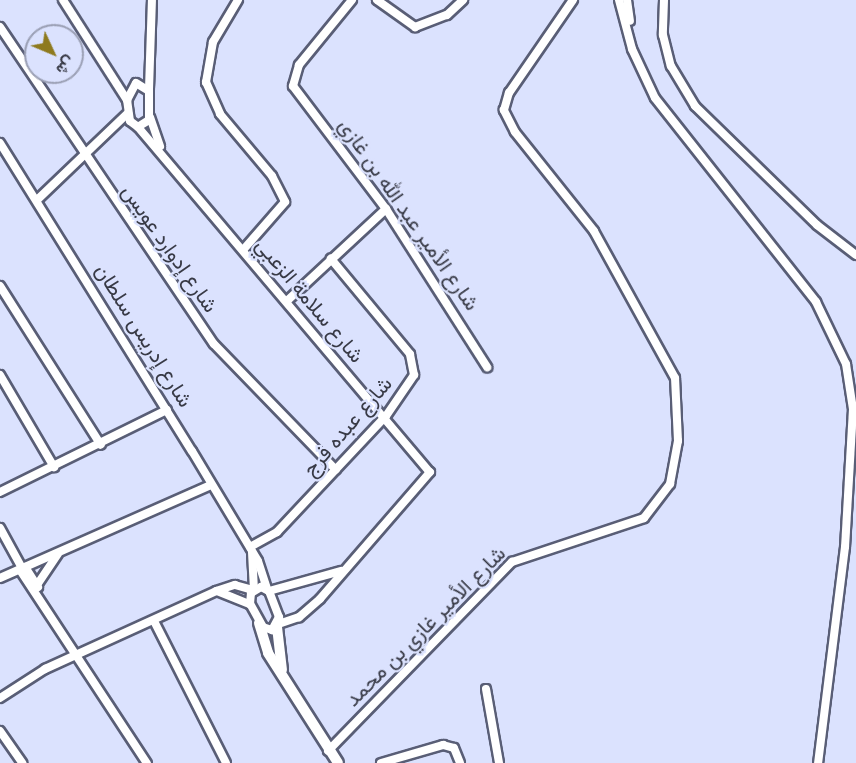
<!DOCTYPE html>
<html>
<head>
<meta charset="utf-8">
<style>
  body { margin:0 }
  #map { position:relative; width:856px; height:763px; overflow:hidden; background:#dbe2fe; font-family:Spectral,Vazirmatn,serif }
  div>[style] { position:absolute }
  .roads { filter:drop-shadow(2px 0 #595e76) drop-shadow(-2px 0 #595e76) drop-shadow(0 2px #595e76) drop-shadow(0 -2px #595e76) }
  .minor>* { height:8px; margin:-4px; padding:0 4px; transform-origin:4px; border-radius:4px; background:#fff }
  .tertiary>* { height:10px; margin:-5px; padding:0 5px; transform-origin:5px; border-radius:5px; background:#fff }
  span { translate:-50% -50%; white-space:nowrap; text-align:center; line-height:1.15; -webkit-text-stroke:4.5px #dbe2fe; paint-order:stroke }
  .street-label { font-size:21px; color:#383a46 }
  .north { position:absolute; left:24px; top:24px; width:60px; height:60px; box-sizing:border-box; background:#dbe2fe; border:2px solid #9a9fb4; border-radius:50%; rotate:134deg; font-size:16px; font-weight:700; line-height:24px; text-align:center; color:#383a46 }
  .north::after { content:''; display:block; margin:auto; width:21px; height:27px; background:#8e7a1f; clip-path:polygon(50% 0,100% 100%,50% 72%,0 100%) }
</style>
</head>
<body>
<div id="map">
  <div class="roads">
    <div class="minor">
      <i style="left:63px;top:0;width:119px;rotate:57.4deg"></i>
      <i style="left:238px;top:0;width:49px;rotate:120.8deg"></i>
      <i style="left:213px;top:42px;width:41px;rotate:99.9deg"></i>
      <i style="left:206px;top:82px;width:35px;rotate:66deg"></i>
      <i style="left:220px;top:114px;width:81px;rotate:50deg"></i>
      <i style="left:272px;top:176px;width:29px;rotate:63deg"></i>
      <i style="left:285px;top:202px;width:62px;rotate:131.1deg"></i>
      <i style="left:352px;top:0;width:84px;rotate:129.2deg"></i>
      <i style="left:299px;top:65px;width:22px;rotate:106deg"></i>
      <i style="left:293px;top:86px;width:154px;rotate:52.9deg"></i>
      <i style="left:386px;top:209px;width:188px;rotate:57.4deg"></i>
      <i style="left:377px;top:0;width:47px;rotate:35.4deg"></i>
      <i style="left:415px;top:27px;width:34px;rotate:-21deg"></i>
      <i style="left:447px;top:15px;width:22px;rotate:-43deg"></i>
      <i style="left:619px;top:0;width:51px;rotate:75.1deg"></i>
      <i style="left:632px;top:49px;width:54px;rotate:64.9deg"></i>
      <i style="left:655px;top:98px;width:260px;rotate:51.7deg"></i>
      <i style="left:816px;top:302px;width:69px;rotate:64.2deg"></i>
      <i style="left:846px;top:364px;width:46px;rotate:81.2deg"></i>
      <i style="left:853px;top:409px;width:138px;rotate:93.3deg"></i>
      <i style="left:845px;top:547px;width:218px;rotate:97.1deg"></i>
      <i style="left:627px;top:0;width:21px;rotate:82deg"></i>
      <i style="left:664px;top:0;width:35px;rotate:92deg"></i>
      <i style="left:663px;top:35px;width:32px;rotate:76deg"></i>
      <i style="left:671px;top:66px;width:47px;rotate:59deg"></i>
      <i style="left:695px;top:106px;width:170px;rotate:44.3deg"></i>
      <i style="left:817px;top:225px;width:49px;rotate:37.6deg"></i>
      <i style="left:0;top:27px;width:382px;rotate:56deg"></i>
      <i style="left:214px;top:344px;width:175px;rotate:45.9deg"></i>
      <i style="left:136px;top:83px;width:15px;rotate:32deg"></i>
      <i style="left:149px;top:91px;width:29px;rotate:90deg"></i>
      <i style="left:149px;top:120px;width:13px;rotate:148deg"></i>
      <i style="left:138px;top:127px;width:10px;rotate:-143deg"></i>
      <i style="left:130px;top:121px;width:21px;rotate:-98deg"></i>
      <i style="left:127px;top:100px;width:19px;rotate:-62deg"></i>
      <i style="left:149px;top:89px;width:89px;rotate:-88.1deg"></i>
      <i style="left:150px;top:117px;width:31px;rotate:71deg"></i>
      <i style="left:138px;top:127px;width:452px;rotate:49.8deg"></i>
      <i style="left:430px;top:472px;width:168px;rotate:130.9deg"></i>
      <i style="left:320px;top:599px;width:28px;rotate:139deg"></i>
      <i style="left:299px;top:617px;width:21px;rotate:161deg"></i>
      <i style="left:0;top:143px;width:363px;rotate:58.1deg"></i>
      <i style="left:192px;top:451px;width:128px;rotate:59deg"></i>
      <i style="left:258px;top:561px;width:29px;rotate:72deg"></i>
      <i style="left:37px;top:200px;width:126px;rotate:-43.7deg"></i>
      <i style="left:0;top:286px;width:188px;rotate:57.6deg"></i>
      <i style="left:288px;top:300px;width:134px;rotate:-42.9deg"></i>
      <i style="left:0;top:375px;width:107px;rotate:59.6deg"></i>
      <i style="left:0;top:492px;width:186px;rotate:-26.2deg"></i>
      <i style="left:0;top:528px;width:46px;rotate:61.2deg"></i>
      <i style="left:250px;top:547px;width:31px;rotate:-29deg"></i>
      <i style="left:277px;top:532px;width:159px;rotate:-46.8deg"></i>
      <i style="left:386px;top:416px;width:50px;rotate:-55.7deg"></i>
      <i style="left:414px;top:375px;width:21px;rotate:-101deg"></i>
      <i style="left:410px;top:354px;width:124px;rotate:-129.7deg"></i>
      <i style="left:252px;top:552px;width:37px;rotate:87deg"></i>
      <i style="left:25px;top:567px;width:24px;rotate:57deg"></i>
      <i style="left:20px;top:570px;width:231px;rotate:56.7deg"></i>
      <i style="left:0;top:578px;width:231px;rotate:-23.8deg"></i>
      <i style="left:37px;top:585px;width:37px;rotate:-56deg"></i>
      <i style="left:261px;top:587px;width:9px;rotate:27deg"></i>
      <i style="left:269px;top:591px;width:28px;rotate:69deg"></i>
      <i style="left:279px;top:617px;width:15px;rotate:118deg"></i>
      <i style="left:272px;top:630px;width:9px;rotate:-162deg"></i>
      <i style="left:263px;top:627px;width:26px;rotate:-119deg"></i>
      <i style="left:250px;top:604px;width:11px;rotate:-85deg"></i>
      <i style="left:251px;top:593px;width:12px;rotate:-31deg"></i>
      <i style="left:217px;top:591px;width:35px;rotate:22deg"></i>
      <i style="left:269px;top:591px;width:75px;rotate:-15.5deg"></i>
      <i style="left:154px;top:621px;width:159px;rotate:63.1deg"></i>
      <i style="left:486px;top:689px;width:75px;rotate:80deg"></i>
      <i style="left:0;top:698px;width:54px;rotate:-32.8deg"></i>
      <i style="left:45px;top:669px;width:188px;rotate:-24.5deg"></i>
      <i style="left:216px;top:591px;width:20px;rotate:-18deg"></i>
      <i style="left:235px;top:585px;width:18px;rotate:16deg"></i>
      <i style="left:0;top:731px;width:39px;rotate:55deg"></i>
      <i style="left:328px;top:751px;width:264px;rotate:-45.8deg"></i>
      <i style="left:512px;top:562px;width:139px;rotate:-18.4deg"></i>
      <i style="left:644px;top:518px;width:43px;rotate:-52.6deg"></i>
      <i style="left:670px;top:484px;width:44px;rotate:-79.5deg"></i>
      <i style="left:678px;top:441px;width:63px;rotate:-92.7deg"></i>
      <i style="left:675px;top:378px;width:168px;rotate:-118.9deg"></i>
      <i style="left:594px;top:231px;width:127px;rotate:-128.6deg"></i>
      <i style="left:515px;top:132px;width:25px;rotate:-117deg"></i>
      <i style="left:504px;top:110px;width:18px;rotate:-74deg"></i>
      <i style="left:509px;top:93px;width:113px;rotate:-55.5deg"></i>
      <i style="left:381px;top:763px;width:65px;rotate:-16.2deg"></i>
      <i style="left:443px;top:745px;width:11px;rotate:15deg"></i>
      <i style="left:454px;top:748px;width:16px;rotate:68deg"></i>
    </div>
    <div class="tertiary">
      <i style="left:259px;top:623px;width:31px;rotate:73deg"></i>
      <i style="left:268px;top:653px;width:130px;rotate:57.5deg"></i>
      <i style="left:277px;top:627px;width:43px;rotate:83.4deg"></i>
    </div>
  </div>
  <div class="street-label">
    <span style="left:408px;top:215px;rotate:55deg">شارع الأمير عبد الله بن غازي</span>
    <span style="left:169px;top:249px;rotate:55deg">شارع إدوارد عويس</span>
    <span style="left:309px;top:301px;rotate:50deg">شارع سلامة الزعبي</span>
    <span style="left:143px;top:336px;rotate:58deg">شارع إدريس سلطان</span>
    <span style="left:348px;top:427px;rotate:-49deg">شارع عبده فرج</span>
    <span style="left:426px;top:627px;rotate:-45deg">شارع الأمير غازي بن محمد</span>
  </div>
  <div class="north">ش</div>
</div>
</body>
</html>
